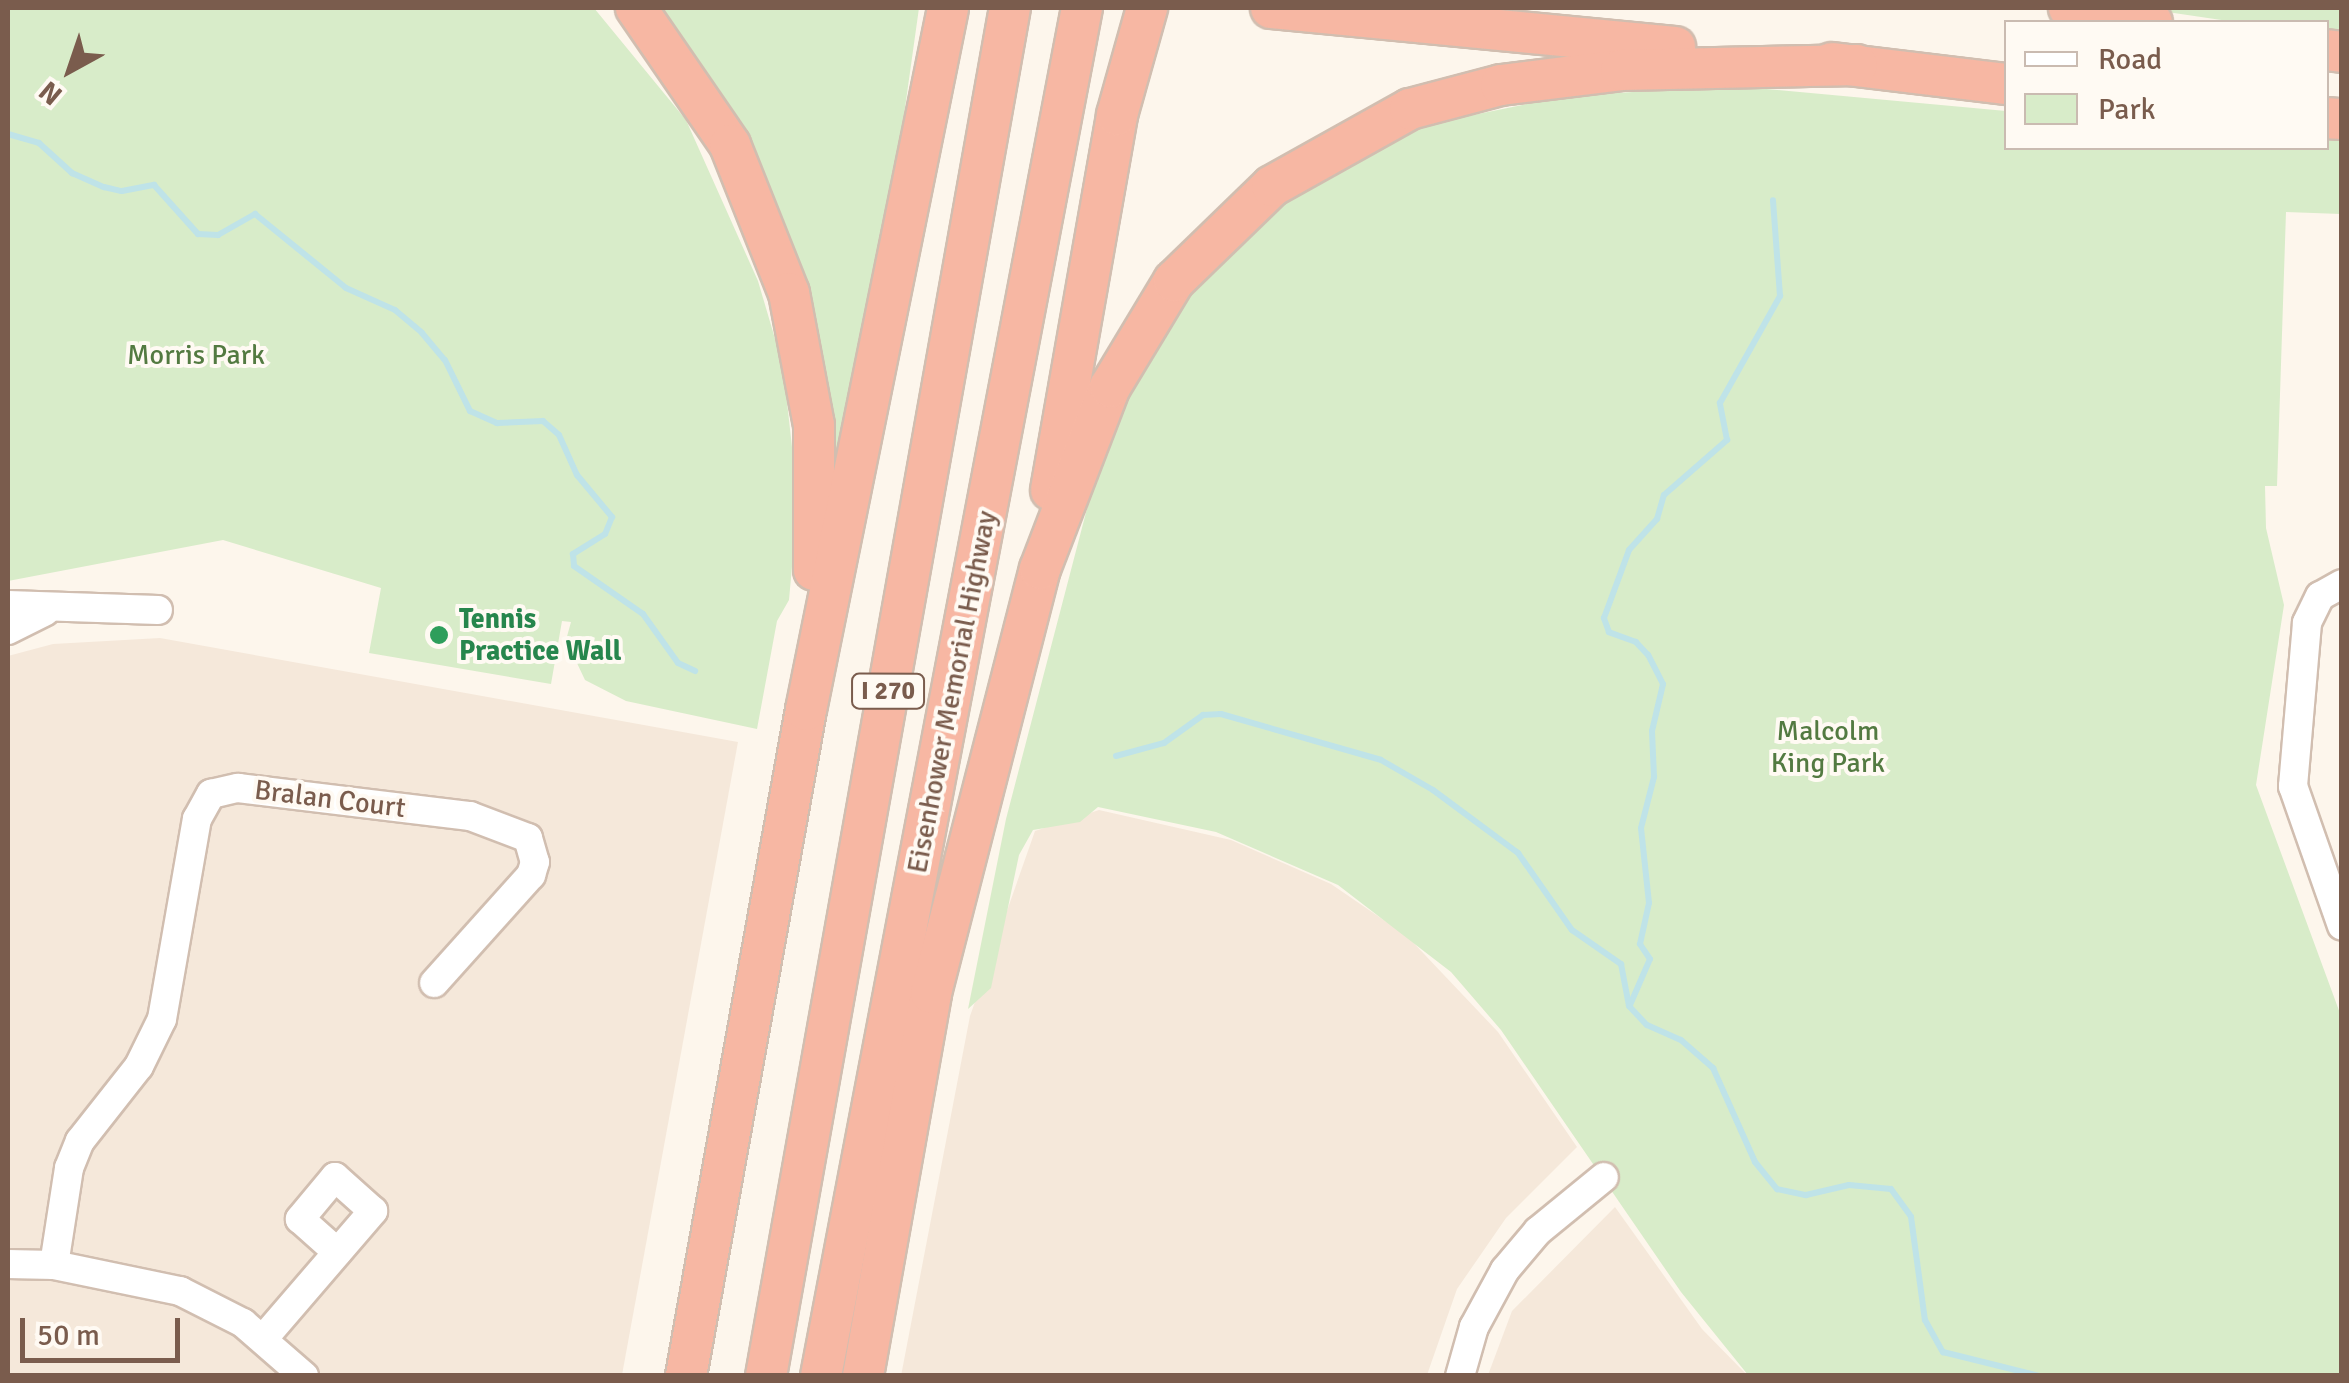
<!DOCTYPE html>
<html>
<head>
<meta charset="utf-8">
<style>
  body { margin:0 }
  #map { position:relative; width:2349px; height:1383px; overflow:hidden; background:#fdf6ec; font-family:Signika,sans-serif }
  div>[style] { position:absolute }
  .residential>* { inset:0; background:#f5e8da }
  .green>* { inset:0; background:#d8ecc9 }
  .stream>* { height:6px; margin:-3px; padding:0 3px; transform-origin:3px; border-radius:3px; background:#bfe3e8 }
  .roads { filter:drop-shadow(2px 0 #d1beb0) drop-shadow(-2px 0 #d1beb0) drop-shadow(0 2px #d1beb0) drop-shadow(0 -2px #d1beb0) }
  .minor>* { height:28px; margin:-14px; padding:0 14px; transform-origin:14px; border-radius:14px; background:#fff }
  .highway>* { height:40px; margin:-20px; padding:0 20px; transform-origin:20px; border-radius:20px; background:#f7b7a3 }
  .dots>* { width:28px; height:28px; translate:-50% -50%; box-sizing:border-box; border:5px solid #fffaf3; border-radius:50% }
  span { translate:-50% -50%; white-space:nowrap; text-align:center; line-height:1.15; -webkit-text-stroke:8px #fffaf3; paint-order:stroke }
  .shield-label span { padding:2px 8px; background:#fffaf3; border:2px solid; border-radius:8px; -webkit-text-stroke-width:0 }
  .shield-label { font-size:25px; color:#7a5c4d; font-weight:700 }
  .park-label { font-size:28px; color:#537a41 }
  .leisure-label { font-size:28px; color:#27864d; font-weight:700 }
  .left { translate:0 -50%; text-align:left }
  .street-label { font-size:28px; color:#7a5c4d }
  .frame { position:absolute; inset:0; border:10px solid #7a5c4d; pointer-events:none }
  .legend { position:absolute; left:2004px; top:20px; width:325px; height:130px; box-sizing:border-box; background:#fffaf3; border:2px solid #cabbb1; margin:0; padding:12px 18px; list-style:none; font-size:30px; color:#7a5c4d }
  .legend li { display:flex; align-items:center; gap:20px; height:50px }
  .legend b { width:50px; border:2px solid #cabbb1 }
  .north { position:absolute; left:20px; top:20px; width:100px; height:100px; -webkit-text-stroke:8px #fffaf3; paint-order:stroke; rotate:220deg; font-size:28px; font-weight:700; line-height:40px; text-align:center; color:#7a5c4d }
  .north::after { content:''; display:block; margin:auto; width:35px; height:45px; background:#7a5c4d; clip-path:polygon(50% 0,100% 100%,50% 72%,0 100%) }
  .scale { position:absolute; left:20px; top:1318px; width:160px; height:45px; box-sizing:border-box; border:5px solid #7a5c4d; border-top:0; padding-left:12px; font-size:30px; line-height:35px; white-space:nowrap; color:#7a5c4d; -webkit-text-stroke:8px #fffaf3; paint-order:stroke }
</style>
</head>
<body>
<div id="map">
  <div class="residential">
    <i style="clip-path:polygon(160px 638px,738px 742px,622px 1375px,8px 1376px,8px 656px,53px 644px)"></i>
    <i style="clip-path:polygon(1099px 810px,1231px 840px,1331px 884px,1407px 936px,1498px 1032px,1577px 1147px,1506px 1218px,1457px 1289px,1427px 1375px,901px 1376px,970px 1016px,1035px 831px)"></i>
    <i style="clip-path:polygon(1615px 1207px,1702px 1329px,1747px 1375px,1488px 1375px,1512px 1311px)"></i>
  </div>
  <div class="green">
    <i style="clip-path:polygon(8px 8px,594px 8px,686px 120px,758px 281px,783px 366px,798px 501px,789px 600px,777px 621px,757px 729px,626px 701px,585px 680px,566px 640px,571px 622px,562px 621px,551px 684px,369px 653px,381px 588px,223px 540px,8px 581px)"></i>
    <i style="clip-path:polygon(657px 8px,919px 8px,894px 186px,836px 486px,789px 239px,735px 121px)"></i>
    <i style="clip-path:polygon(2140px 8px,2341px 8px,2341px 37px,2327px 35px,2326px 22px,2235px 22px)"></i>
    <i style="clip-path:polygon(1734px 86px,2006px 111px,2006px 148px,2326px 148px,2327px 140px,2341px 141px,2341px 214px,2286px 212px,2277px 486px,2265px 486px,2266px 528px,2284px 605px,2256px 785px,2341px 1016px,2341px 1375px,1748px 1375px,1681px 1292px,1501px 1030px,1451px 972px,1338px 885px,1216px 832px,1098px 807px,1080px 822px,1033px 830px,1019px 855px,991px 988px,968px 1009px,1006px 819px,1101px 455px,1122px 402px,1186px 293px,1290px 193px,1419px 126px,1566px 96px)"></i>
  </div>
  <div class="stream">
    <i style="left:8px;top:134px;width:32px;rotate:16deg"></i>
    <i style="left:39px;top:143px;width:45px;rotate:42.3deg"></i>
    <i style="left:72px;top:173px;width:35px;rotate:24deg"></i>
    <i style="left:104px;top:187px;width:18px;rotate:13deg"></i>
    <i style="left:122px;top:191px;width:33px;rotate:-11deg"></i>
    <i style="left:154px;top:185px;width:66px;rotate:48.1deg"></i>
    <i style="left:198px;top:234px;width:20px;rotate:3deg"></i>
    <i style="left:218px;top:235px;width:43px;rotate:-29.6deg"></i>
    <i style="left:255px;top:214px;width:117px;rotate:39.1deg"></i>
    <i style="left:346px;top:288px;width:54px;rotate:24.2deg"></i>
    <i style="left:395px;top:310px;width:35px;rotate:40deg"></i>
    <i style="left:422px;top:333px;width:35px;rotate:50deg"></i>
    <i style="left:445px;top:360px;width:57px;rotate:63.9deg"></i>
    <i style="left:470px;top:411px;width:30px;rotate:24deg"></i>
    <i style="left:497px;top:423px;width:46px;rotate:-2.5deg"></i>
    <i style="left:543px;top:421px;width:21px;rotate:41deg"></i>
    <i style="left:559px;top:435px;width:44px;rotate:65.8deg"></i>
    <i style="left:577px;top:475px;width:55px;rotate:50.2deg"></i>
    <i style="left:612px;top:517px;width:18px;rotate:112deg"></i>
    <i style="left:605px;top:534px;width:38px;rotate:148deg"></i>
    <i style="left:573px;top:554px;width:12px;rotate:85deg"></i>
    <i style="left:574px;top:566px;width:84px;rotate:34.8deg"></i>
    <i style="left:643px;top:614px;width:60px;rotate:54.5deg"></i>
    <i style="left:678px;top:663px;width:19px;rotate:25deg"></i>
    <i style="left:1116px;top:756px;width:50px;rotate:-15.2deg"></i>
    <i style="left:1164px;top:743px;width:48px;rotate:-35.7deg"></i>
    <i style="left:1203px;top:715px;width:18px;rotate:-3deg"></i>
    <i style="left:1221px;top:714px;width:166px;rotate:16deg"></i>
    <i style="left:1381px;top:760px;width:60px;rotate:30deg"></i>
    <i style="left:1433px;top:790px;width:106px;rotate:36.5deg"></i>
    <i style="left:1518px;top:853px;width:94px;rotate:55deg"></i>
    <i style="left:1572px;top:930px;width:60px;rotate:34.8deg"></i>
    <i style="left:1621px;top:964px;width:43px;rotate:79.2deg"></i>
    <i style="left:1629px;top:1006px;width:26px;rotate:47deg"></i>
    <i style="left:1647px;top:1025px;width:37px;rotate:24deg"></i>
    <i style="left:1681px;top:1040px;width:43px;rotate:41.2deg"></i>
    <i style="left:1713px;top:1068px;width:103px;rotate:65.9deg"></i>
    <i style="left:1755px;top:1162px;width:35px;rotate:51deg"></i>
    <i style="left:1777px;top:1189px;width:30px;rotate:12deg"></i>
    <i style="left:1806px;top:1195px;width:44px;rotate:-13.1deg"></i>
    <i style="left:1849px;top:1185px;width:42px;rotate:5.4deg"></i>
    <i style="left:1891px;top:1189px;width:34px;rotate:54deg"></i>
    <i style="left:1911px;top:1217px;width:104px;rotate:82.3deg"></i>
    <i style="left:1925px;top:1320px;width:37px;rotate:61deg"></i>
    <i style="left:1943px;top:1352px;width:99px;rotate:14deg"></i>
    <i style="left:1630px;top:1005px;width:50px;rotate:-66.5deg"></i>
    <i style="left:1650px;top:959px;width:18px;rotate:-124deg"></i>
    <i style="left:1640px;top:944px;width:42px;rotate:-77.6deg"></i>
    <i style="left:1649px;top:903px;width:75px;rotate:-96.1deg"></i>
    <i style="left:1641px;top:828px;width:53px;rotate:-75.7deg"></i>
    <i style="left:1654px;top:777px;width:46px;rotate:-92.5deg"></i>
    <i style="left:1652px;top:731px;width:48px;rotate:-76.8deg"></i>
    <i style="left:1663px;top:684px;width:33px;rotate:-117deg"></i>
    <i style="left:1648px;top:655px;width:18px;rotate:-133deg"></i>
    <i style="left:1636px;top:642px;width:29px;rotate:-160deg"></i>
    <i style="left:1609px;top:632px;width:15px;rotate:-110deg"></i>
    <i style="left:1604px;top:618px;width:72px;rotate:-69.8deg"></i>
    <i style="left:1629px;top:550px;width:42px;rotate:-47.9deg"></i>
    <i style="left:1657px;top:519px;width:25px;rotate:-74deg"></i>
    <i style="left:1664px;top:495px;width:84px;rotate:-41.1deg"></i>
    <i style="left:1727px;top:440px;width:38px;rotate:-101deg"></i>
    <i style="left:1720px;top:403px;width:123px;rotate:-60.7deg"></i>
    <i style="left:1780px;top:296px;width:96px;rotate:-94.2deg"></i>
  </div>
  <div class="roads">
    <div class="minor">
      <i style="left:2342px;top:584px;width:25px;rotate:151deg"></i>
      <i style="left:2320px;top:596px;width:30px;rotate:116deg"></i>
      <i style="left:2307px;top:623px;width:164px;rotate:94.9deg"></i>
      <i style="left:2293px;top:786px;width:148px;rotate:70.7deg"></i>
      <i style="left:8px;top:605px;width:150px;rotate:1.9deg"></i>
      <i style="left:8px;top:630px;width:42px;rotate:-26.6deg"></i>
      <i style="left:8px;top:1264px;width:46px;rotate:1.2deg"></i>
      <i style="left:54px;top:1265px;width:129px;rotate:11.7deg"></i>
      <i style="left:180px;top:1291px;width:71px;rotate:26.9deg"></i>
      <i style="left:243px;top:1323px;width:81px;rotate:41deg"></i>
      <i style="left:54px;top:1265px;width:98px;rotate:-81.2deg"></i>
      <i style="left:69px;top:1168px;width:29px;rotate:-68deg"></i>
      <i style="left:80px;top:1141px;width:95px;rotate:-51.8deg"></i>
      <i style="left:139px;top:1066px;width:52px;rotate:-63.9deg"></i>
      <i style="left:162px;top:1019px;width:203px;rotate:-80.1deg"></i>
      <i style="left:197px;top:819px;width:29px;rotate:-61deg"></i>
      <i style="left:211px;top:794px;width:28px;rotate:-13deg"></i>
      <i style="left:238px;top:788px;width:234px;rotate:6.9deg"></i>
      <i style="left:470px;top:816px;width:62px;rotate:20.8deg"></i>
      <i style="left:528px;top:838px;width:25px;rotate:74deg"></i>
      <i style="left:535px;top:862px;width:14px;rotate:107deg"></i>
      <i style="left:531px;top:875px;width:145px;rotate:131.9deg"></i>
      <i style="left:263px;top:1339px;width:169px;rotate:-49.3deg"></i>
      <i style="left:373px;top:1211px;width:51px;rotate:-138.2deg"></i>
      <i style="left:335px;top:1177px;width:55px;rotate:129.8deg"></i>
      <i style="left:300px;top:1219px;width:50px;rotate:41.7deg"></i>
      <i style="left:1460px;top:1376px;width:51px;rotate:-74.1deg"></i>
      <i style="left:1474px;top:1327px;width:65px;rotate:-61.5deg"></i>
      <i style="left:1505px;top:1270px;width:51px;rotate:-49.8deg"></i>
      <i style="left:1538px;top:1231px;width:85px;rotate:-39.3deg"></i>
    </div>
    <div class="highway">
      <i style="left:636px;top:8px;width:166px;rotate:55.5deg"></i>
      <i style="left:730px;top:145px;width:159px;rotate:68.3deg"></i>
      <i style="left:789px;top:293px;width:134px;rotate:79.3deg"></i>
      <i style="left:814px;top:425px;width:145px;rotate:90deg"></i>
      <i style="left:1271px;top:8px;width:406px;rotate:5.5deg"></i>
      <i style="left:2069px;top:8px;width:84px;rotate:9.6deg"></i>
      <i style="left:2326px;top:50px;width:16px;rotate:7deg"></i>
      <i style="left:1832px;top:63px;width:175px;rotate:6.9deg"></i>
      <i style="left:2326px;top:118px;width:16px;rotate:4deg"></i>
      <i style="left:1051px;top:490px;width:381px;rotate:-80deg"></i>
      <i style="left:1117px;top:115px;width:111px;rotate:-74.3deg"></i>
      <i style="left:686px;top:1376px;width:677px;rotate:-79.79deg"></i>
      <i style="left:806px;top:710px;width:716px;rotate:-78.56deg"></i>
      <i style="left:766px;top:1376px;width:1390px;rotate:-79.89deg"></i>
      <i style="left:821px;top:1376px;width:1393px;rotate:-79.2deg"></i>
      <i style="left:863px;top:1376px;width:389px;rotate:-79.9deg"></i>
      <i style="left:931px;top:993px;width:438px;rotate:-75.6deg"></i>
      <i style="left:1040px;top:569px;width:195px;rotate:-69deg"></i>
      <i style="left:1110px;top:387px;width:124px;rotate:-58.9deg"></i>
      <i style="left:1174px;top:281px;width:136px;rotate:-44.1deg"></i>
      <i style="left:1272px;top:186px;width:158px;rotate:-29.2deg"></i>
      <i style="left:1410px;top:109px;width:94px;rotate:-14.8deg"></i>
      <i style="left:1501px;top:85px;width:121px;rotate:-7.1deg"></i>
      <i style="left:1621px;top:70px;width:236px;rotate:-1.2deg"></i>
    </div>
  </div>
  <div class="dots">
    <i style="left:439px;top:635px;background:#2e9e5b"></i>
  </div>
  <div class="shield-label">
    <span style="left:888px;top:691px">I 270</span>
  </div>
  <div class="park-label">
    <span style="left:196px;top:355px">Morris Park</span>
    <span style="left:1828px;top:747px">Malcolm<br>King Park</span>
  </div>
  <div class="leisure-label">
    <span class="left" style="left:459px;top:635px">Tennis<br>Practice Wall</span>
  </div>
  <div class="street-label">
    <span style="left:952px;top:692px;rotate:-79deg">Eisenhower Memorial Highway</span>
    <span style="left:330px;top:799px;rotate:7deg">Bralan Court</span>
  </div>
  <div class="frame"></div>
  <ul class="legend">
  <li><b style="height:12px;background:#fff"></b>Road</li>
  <li><b style="height:28px;background:#d8ecc9"></b>Park</li>
  </ul>
  <div class="north">N</div>
  <div class="scale">50 m</div>
</div>
</body>
</html>
